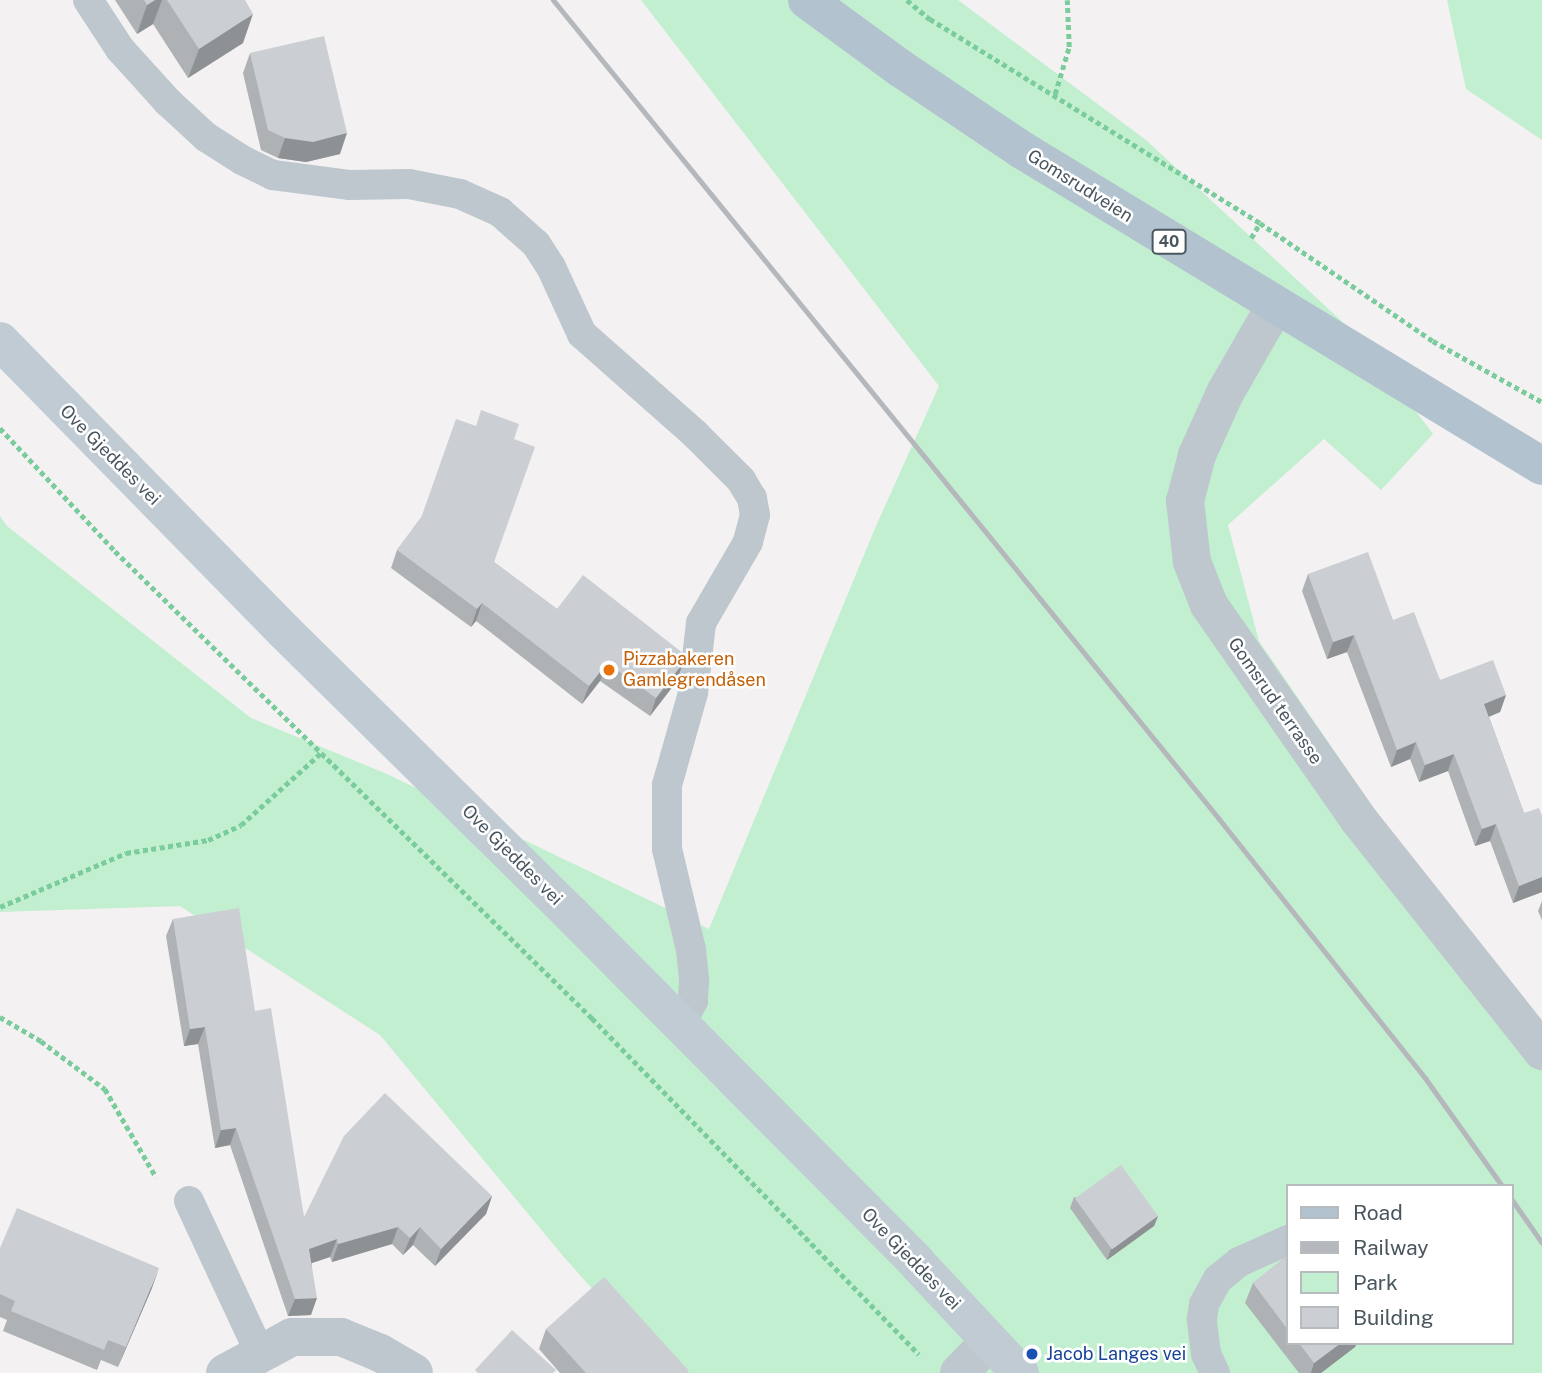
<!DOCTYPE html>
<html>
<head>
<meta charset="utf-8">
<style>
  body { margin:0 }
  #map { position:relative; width:1542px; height:1373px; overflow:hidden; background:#f3f1f1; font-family:"Public Sans",sans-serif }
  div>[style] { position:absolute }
  .green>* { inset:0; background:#c2efd0 }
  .path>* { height:4.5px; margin-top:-2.25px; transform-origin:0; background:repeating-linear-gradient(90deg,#7bcc9d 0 5px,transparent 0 8.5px) }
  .lane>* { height:30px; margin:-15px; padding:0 15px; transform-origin:15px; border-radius:15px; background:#bdc7cd }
  .street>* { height:38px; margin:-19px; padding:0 19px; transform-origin:19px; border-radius:19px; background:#bdc7cd }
  .secondary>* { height:38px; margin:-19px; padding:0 19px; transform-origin:19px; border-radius:19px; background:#c0cbd4 }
  .primary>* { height:38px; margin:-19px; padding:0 19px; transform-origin:19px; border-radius:19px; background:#b2c3cf }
  .rail>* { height:5px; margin:-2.5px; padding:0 2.5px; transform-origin:2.5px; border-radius:2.5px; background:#b4b7bb }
  .wall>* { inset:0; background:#afb2b5 }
  .shaded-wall>* { inset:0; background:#8e9194 }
  .building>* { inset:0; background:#cbcfd3; transform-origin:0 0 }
  .dots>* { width:19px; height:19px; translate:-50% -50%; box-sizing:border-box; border:4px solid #fff; border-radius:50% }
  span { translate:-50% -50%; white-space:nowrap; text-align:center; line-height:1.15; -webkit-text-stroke:5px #fff; paint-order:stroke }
  .shield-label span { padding:2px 5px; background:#fff; border:2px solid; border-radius:5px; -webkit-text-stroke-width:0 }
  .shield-label { font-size:16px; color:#49565e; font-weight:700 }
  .street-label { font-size:18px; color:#49565e }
  .food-label { font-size:18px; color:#c56008 }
  .left { translate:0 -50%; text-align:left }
  .transit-label { font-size:18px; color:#164399 }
  .legend { position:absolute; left:1286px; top:1184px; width:228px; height:161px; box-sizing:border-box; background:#fff; border:2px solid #b6bbbf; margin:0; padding:9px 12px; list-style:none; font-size:21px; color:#49565e }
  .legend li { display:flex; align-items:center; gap:14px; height:35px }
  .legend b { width:35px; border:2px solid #b6bbbf }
</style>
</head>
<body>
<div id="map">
  <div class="green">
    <i style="clip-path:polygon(evenodd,641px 0,958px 0,1146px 140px,1362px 340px,1433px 434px,1381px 490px,1324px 439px,1228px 525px,1259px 641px,1442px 908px,1542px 1041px,1542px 1373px,667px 1373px,563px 1256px,380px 1035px,180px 906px,0 912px,0 516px,7px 526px,251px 718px,387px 774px,709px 929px,876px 526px,939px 386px,641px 0,1288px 1186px,1512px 1186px,1512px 1343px,1288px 1343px,1288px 1186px)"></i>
    <i style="clip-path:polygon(1447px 0,1542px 0,1542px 140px,1466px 89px)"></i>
  </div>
  <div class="path">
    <i style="left:907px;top:0;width:30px;rotate:40deg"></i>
    <i style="left:930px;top:19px;width:388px;rotate:31.7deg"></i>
    <i style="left:1260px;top:223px;width:209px;rotate:34.3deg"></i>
    <i style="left:1433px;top:341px;width:125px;rotate:29.2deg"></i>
    <i style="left:1055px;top:94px;width:49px;rotate:-73.4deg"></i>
    <i style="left:1069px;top:47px;width:47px;rotate:-92.4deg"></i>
    <i style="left:1251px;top:238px;width:17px;rotate:-59deg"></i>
    <i style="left:0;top:428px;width:168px;rotate:46.9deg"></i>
    <i style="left:115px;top:551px;width:668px;rotate:44.39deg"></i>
    <i style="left:592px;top:1018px;width:469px;rotate:45.8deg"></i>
    <i style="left:0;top:907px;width:137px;rotate:-23.2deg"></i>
    <i style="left:126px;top:853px;width:83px;rotate:-9deg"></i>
    <i style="left:208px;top:840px;width:36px;rotate:-24deg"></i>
    <i style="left:241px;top:825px;width:108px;rotate:-42deg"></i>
    <i style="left:0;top:1017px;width:48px;rotate:30.3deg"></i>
    <i style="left:41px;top:1041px;width:80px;rotate:36.9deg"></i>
    <i style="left:105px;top:1089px;width:102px;rotate:59.9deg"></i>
  </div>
  <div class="lane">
    <i style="left:88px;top:0;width:59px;rotate:56.9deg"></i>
    <i style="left:120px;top:49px;width:72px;rotate:47.8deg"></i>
    <i style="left:168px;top:102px;width:52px;rotate:42.6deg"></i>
    <i style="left:206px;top:137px;width:43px;rotate:32.6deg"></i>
    <i style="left:242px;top:160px;width:34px;rotate:26deg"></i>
    <i style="left:273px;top:175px;width:78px;rotate:7.4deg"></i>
    <i style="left:350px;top:185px;width:59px;rotate:-1deg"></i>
    <i style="left:409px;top:184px;width:52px;rotate:11.1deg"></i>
    <i style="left:460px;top:194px;width:44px;rotate:24.2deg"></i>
    <i style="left:500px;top:212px;width:48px;rotate:41.6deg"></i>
    <i style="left:536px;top:244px;width:27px;rotate:57deg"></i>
    <i style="left:551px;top:267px;width:74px;rotate:65.2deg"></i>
    <i style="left:582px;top:334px;width:151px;rotate:41.5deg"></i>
    <i style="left:695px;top:434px;width:65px;rotate:45deg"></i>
    <i style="left:741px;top:480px;width:21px;rotate:59deg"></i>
    <i style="left:752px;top:498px;width:17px;rotate:80deg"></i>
    <i style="left:755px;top:515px;width:28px;rotate:105deg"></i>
    <i style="left:748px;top:542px;width:94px;rotate:120.1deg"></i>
    <i style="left:701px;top:623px;width:70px;rotate:96.5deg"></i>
    <i style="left:693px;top:693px;width:96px;rotate:105.8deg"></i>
    <i style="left:667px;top:785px;width:64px;rotate:90deg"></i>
    <i style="left:667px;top:849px;width:104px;rotate:76.6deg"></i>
    <i style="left:691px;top:950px;width:31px;rotate:84deg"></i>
    <i style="left:694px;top:981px;width:20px;rotate:93deg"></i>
    <i style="left:693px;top:1001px;width:26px;rotate:119deg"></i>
    <i style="left:189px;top:1201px;width:168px;rotate:65deg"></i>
    <i style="left:1215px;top:1373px;width:21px;rotate:-115deg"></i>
    <i style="left:1206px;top:1354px;width:35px;rotate:-97deg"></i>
    <i style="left:1202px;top:1319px;width:15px;rotate:-82deg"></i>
    <i style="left:1204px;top:1304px;width:29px;rotate:-61deg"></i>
    <i style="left:1218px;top:1279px;width:27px;rotate:-39deg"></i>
    <i style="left:1239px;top:1262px;width:54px;rotate:-24.2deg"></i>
  </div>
  <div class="street">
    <i style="left:1275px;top:306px;width:100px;rotate:119.9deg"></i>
    <i style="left:1225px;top:393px;width:68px;rotate:114.3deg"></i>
    <i style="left:1197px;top:455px;width:48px;rotate:104.6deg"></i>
    <i style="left:1185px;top:501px;width:61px;rotate:83.5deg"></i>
    <i style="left:1192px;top:562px;width:46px;rotate:68.4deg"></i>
    <i style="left:1209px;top:605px;width:262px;rotate:55.1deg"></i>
    <i style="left:1359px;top:820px;width:295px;rotate:51.6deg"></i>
    <i style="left:225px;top:1373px;width:76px;rotate:-28.2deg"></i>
    <i style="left:292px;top:1337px;width:49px"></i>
    <i style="left:341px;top:1337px;width:42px;rotate:22.3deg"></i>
    <i style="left:380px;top:1353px;width:39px;rotate:30deg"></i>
    <i style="left:959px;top:1373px;width:43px;rotate:-45.9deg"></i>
  </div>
  <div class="secondary">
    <i style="left:0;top:341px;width:406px;rotate:45.6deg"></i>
    <i style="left:284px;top:631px;width:402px;rotate:44.6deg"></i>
    <i style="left:570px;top:913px;width:491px;rotate:45.2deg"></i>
    <i style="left:916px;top:1262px;width:152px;rotate:46.9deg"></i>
  </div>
  <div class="primary">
    <i style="left:807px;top:0;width:115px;rotate:36.2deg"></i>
    <i style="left:900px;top:68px;width:147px;rotate:33.9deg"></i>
    <i style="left:1022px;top:150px;width:608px;rotate:31.29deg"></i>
  </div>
  <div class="rail">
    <i style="left:553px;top:0;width:1056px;rotate:50.88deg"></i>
    <i style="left:1219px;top:819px;width:331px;rotate:51.5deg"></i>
    <i style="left:1425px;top:1078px;width:133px;rotate:54.5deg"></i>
    <i style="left:1512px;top:1200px;width:52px;rotate:55.1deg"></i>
  </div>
  <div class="wall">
    <i style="clip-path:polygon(115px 0,245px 0,243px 43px,188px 78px,153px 24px,137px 34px)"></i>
    <i style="clip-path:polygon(250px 53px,340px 154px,306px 162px,278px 158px,261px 150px,243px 73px)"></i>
    <i style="clip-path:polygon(514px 439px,494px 562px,557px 609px,683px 663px,677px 681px,650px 716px,600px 681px,582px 704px,476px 621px,471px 627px,391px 568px,397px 550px,420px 519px)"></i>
    <i style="clip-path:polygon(1308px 574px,1393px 620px,1440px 680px,1506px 695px,1500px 712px,1489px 717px,1524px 813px,1542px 816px,1542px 892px,1513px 903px,1490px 841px,1475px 846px,1448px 771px,1419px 782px,1410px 759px,1391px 767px,1347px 652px,1327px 659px,1302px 591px)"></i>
    <i style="clip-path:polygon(1542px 901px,1542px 920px,1538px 911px)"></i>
    <i style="clip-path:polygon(173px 919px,255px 1011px,304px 1217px,492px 1196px,486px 1214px,435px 1266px,413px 1245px,403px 1255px,392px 1244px,332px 1262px,330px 1257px,312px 1263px,311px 1315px,288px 1316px,230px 1145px,215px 1148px,198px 1044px,184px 1046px,166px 936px)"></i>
    <i style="clip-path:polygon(1074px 1197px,1158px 1216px,1154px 1226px,1107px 1260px,1070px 1208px)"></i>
    <i style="clip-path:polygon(0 1248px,152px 1288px,118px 1367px,101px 1360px,97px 1370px,3px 1331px,7px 1320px,0 1317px)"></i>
    <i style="clip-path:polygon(1288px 1255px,1288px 1343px,1357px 1343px,1355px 1347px,1321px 1373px,1299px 1373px,1245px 1303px,1253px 1283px)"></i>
    <i style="clip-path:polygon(546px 1329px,688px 1373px,560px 1373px,539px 1349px)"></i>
  </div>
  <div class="shaded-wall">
    <i style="clip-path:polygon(155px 0,162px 0,153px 24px,137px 34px,147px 5px)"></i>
    <i style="clip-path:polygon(253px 14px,243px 43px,188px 78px,199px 49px)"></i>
    <i style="clip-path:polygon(347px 133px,340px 154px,306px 162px,278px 158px,285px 138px)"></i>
    <i style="clip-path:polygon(482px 603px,476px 621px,471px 627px,477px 609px)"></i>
    <i style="clip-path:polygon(1354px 635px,1347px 652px,1327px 659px,1333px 642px)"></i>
    <i style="clip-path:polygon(607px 663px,600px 681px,582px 704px,589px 686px)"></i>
    <i style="clip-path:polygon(683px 663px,677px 681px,650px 716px,656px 698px)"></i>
    <i style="clip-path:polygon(1506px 695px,1500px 712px,1478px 721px,1484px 704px)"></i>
    <i style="clip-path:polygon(1416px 742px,1410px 759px,1391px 767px,1397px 750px)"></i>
    <i style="clip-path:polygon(1454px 754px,1448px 771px,1419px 782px,1425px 765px)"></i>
    <i style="clip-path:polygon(1496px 824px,1490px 841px,1475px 846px,1482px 829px)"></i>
    <i style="clip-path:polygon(1542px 877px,1542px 892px,1513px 903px,1519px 886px)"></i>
    <i style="clip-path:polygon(205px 1027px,198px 1044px,184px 1046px,190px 1029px)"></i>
    <i style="clip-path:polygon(236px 1128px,230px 1145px,215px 1148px,221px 1130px)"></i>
    <i style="clip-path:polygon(492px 1196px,486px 1214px,435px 1266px,441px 1249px)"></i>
    <i style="clip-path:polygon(1158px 1216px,1154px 1226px,1107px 1260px,1111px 1249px)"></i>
    <i style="clip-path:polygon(398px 1227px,392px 1244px,332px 1262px,338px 1244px)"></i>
    <i style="clip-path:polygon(420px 1227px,413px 1245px,403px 1255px,410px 1238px)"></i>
    <i style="clip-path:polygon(337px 1239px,330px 1257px,303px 1266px,309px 1249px)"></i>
    <i style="clip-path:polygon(159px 1268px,152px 1288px,118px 1367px,126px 1347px)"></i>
    <i style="clip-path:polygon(317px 1298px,311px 1315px,288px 1316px,295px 1299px)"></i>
    <i style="clip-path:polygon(1341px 1343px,1357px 1343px,1355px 1347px,1321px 1373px,1311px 1373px,1314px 1363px)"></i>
  </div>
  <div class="building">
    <i style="clip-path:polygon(144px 0,155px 0,147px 5px)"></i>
    <i style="clip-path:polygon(167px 0,245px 0,253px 14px,199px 49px)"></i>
    <i style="clip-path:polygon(324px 36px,347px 133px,313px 142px,285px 138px,268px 130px,250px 53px)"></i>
    <i style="clip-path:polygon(481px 410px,519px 424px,514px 439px,535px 447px,494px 562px,557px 609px,583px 575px,684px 654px,683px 663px,656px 698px,607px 663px,589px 686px,482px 603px,477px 609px,397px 550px,421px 518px,456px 419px,476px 426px)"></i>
    <i style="clip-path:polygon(1368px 552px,1393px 620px,1414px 612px,1440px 680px,1493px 660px,1506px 695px,1484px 704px,1524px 813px,1539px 808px,1542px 816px,1542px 877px,1519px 886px,1496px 824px,1482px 829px,1454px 754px,1425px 765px,1416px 742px,1397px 750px,1354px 635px,1333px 642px,1308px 574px)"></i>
    <i style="clip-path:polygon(239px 908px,255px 1011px,271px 1008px,304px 1217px,344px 1136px,385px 1093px,492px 1196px,441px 1249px,420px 1227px,410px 1238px,398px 1227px,338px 1244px,337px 1239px,309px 1249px,317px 1298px,295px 1299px,236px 1128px,221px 1130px,205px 1027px,190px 1029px,173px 919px)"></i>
    <i style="left:1121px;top:1165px;width:63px;height:57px;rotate:54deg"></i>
    <i style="clip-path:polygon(17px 1208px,159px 1268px,126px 1347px,108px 1340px,104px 1350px,11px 1311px,15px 1301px,0 1294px,0 1248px)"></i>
    <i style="clip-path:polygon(1288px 1255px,1288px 1330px,1253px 1283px)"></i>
    <i style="clip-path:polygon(604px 1277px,689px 1371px,687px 1373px,586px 1373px,546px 1329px)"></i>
    <i style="clip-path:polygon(512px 1330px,556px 1370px,553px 1373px,478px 1373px,475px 1370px)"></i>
    <i style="clip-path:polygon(1299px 1343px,1341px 1343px,1314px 1363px)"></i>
  </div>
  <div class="dots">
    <i style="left:609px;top:670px;background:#e8710a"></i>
    <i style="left:1032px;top:1354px;background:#1a4fb4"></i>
  </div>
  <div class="shield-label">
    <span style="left:1169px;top:242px">40</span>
  </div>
  <div class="street-label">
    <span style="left:1080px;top:186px;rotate:32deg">Gomsrudveien</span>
    <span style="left:110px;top:455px;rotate:45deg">Ove Gjeddes vei</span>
    <span style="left:1275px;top:701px;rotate:55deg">Gomsrud terrasse</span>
    <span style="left:512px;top:855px;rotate:45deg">Ove Gjeddes vei</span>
    <span style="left:911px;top:1259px;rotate:46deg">Ove Gjeddes vei</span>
  </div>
  <div class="food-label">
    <span class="left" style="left:623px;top:670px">Pizzabakeren<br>Gamlegrendåsen</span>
  </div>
  <div class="transit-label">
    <span class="left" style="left:1046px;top:1354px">Jacob Langes vei</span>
  </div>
  <ul class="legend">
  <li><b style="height:9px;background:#b2c3cf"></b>Road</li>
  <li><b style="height:9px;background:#b4b7bb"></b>Railway</li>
  <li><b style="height:19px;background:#c2efd0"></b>Park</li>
  <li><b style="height:19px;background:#cbcfd3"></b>Building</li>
  </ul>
</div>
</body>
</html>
